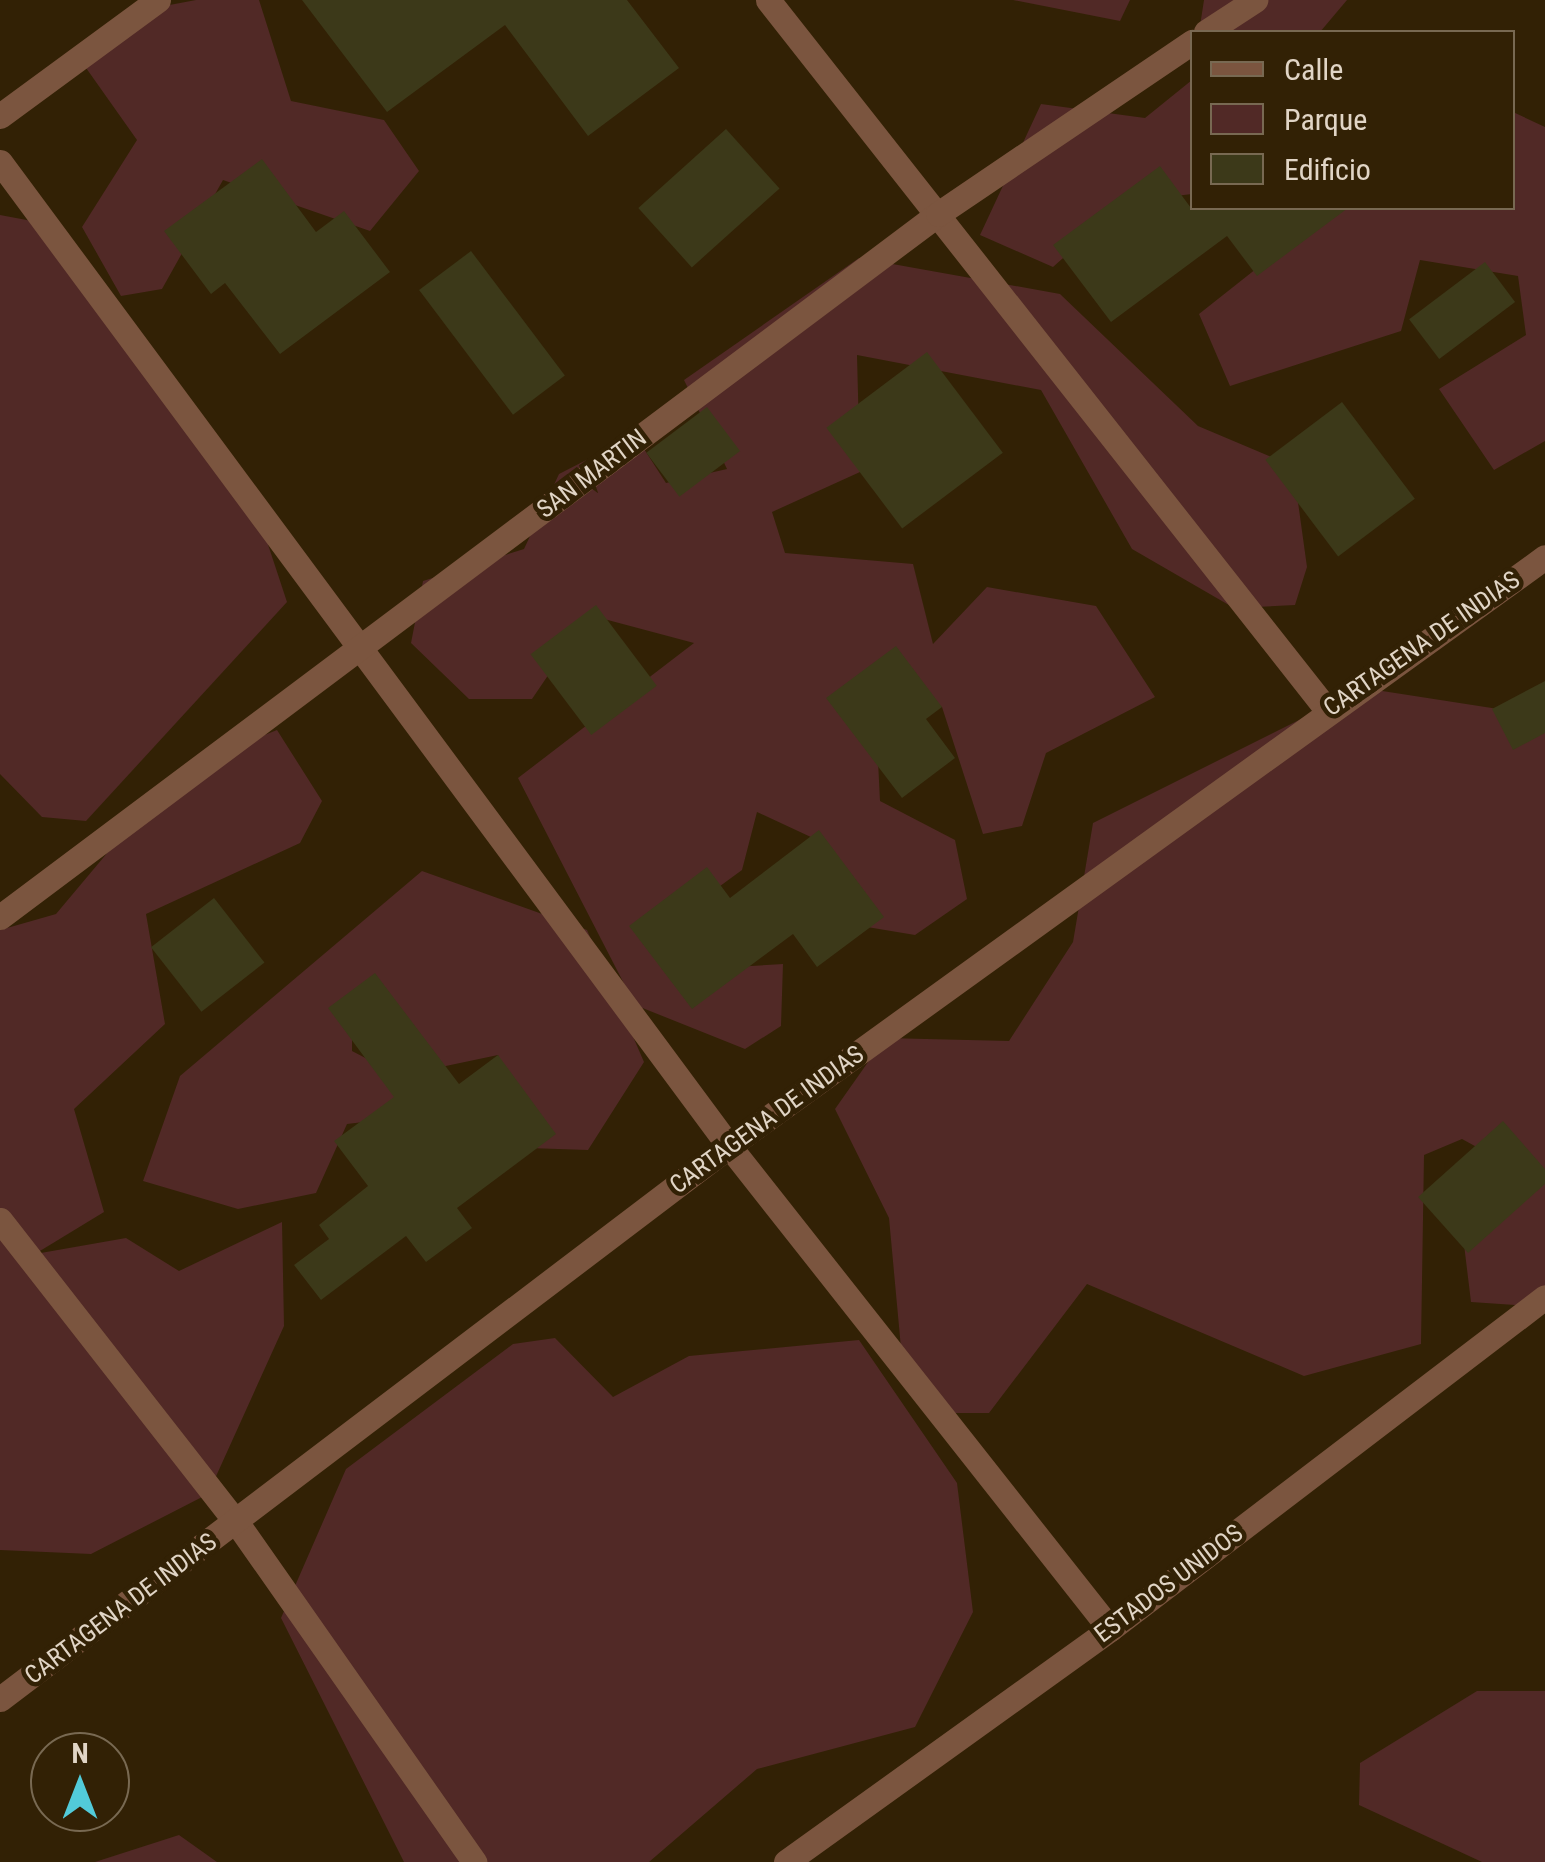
<!DOCTYPE html>
<html>
<head>
<meta charset="utf-8">
<style>
  body { margin:0 }
  #map { position:relative; width:1545px; height:1862px; overflow:hidden; background:#322105; font-family:"Roboto Condensed",sans-serif }
  div>[style] { position:absolute }
  .green>* { inset:0; background:#512926 }
  .building>* { inset:0; background:#3c3919; transform-origin:0 0 }
  .minor>* { height:25px; margin:-12.5px; padding:0 12.5px; transform-origin:12.5px; border-radius:12.5px; background:#7b553f }
  span { translate:-50% -50%; white-space:nowrap; text-align:center; line-height:1.15; -webkit-text-stroke:9px #322105; paint-order:stroke }
  .street-label { font-size:25px; color:#e1d5c6 }
  .legend { position:absolute; left:1190px; top:30px; width:325px; height:180px; box-sizing:border-box; background:#322105; border:2px solid #786952; margin:0; padding:12px 18px; list-style:none; font-size:30px; color:#e1d5c6 }
  .legend li { display:flex; align-items:center; gap:20px; height:50px }
  .legend b { width:50px; border:2px solid #786952 }
  .north { position:absolute; left:30px; top:1732px; width:100px; height:100px; box-sizing:border-box; background:#322105; border:2px solid #786952; border-radius:50%; rotate:0deg; font-size:28px; font-weight:700; line-height:40px; text-align:center; color:#e1d5c6 }
  .north::after { content:''; display:block; margin:auto; width:35px; height:45px; background:#52cbd9; clip-path:polygon(50% 0,100% 100%,50% 72%,0 100%) }
</style>
</head>
<body>
<div id="map">
  <div class="green">
    <i style="clip-path:polygon(196px 0,259px 0,291px 101px,384px 120px,419px 171px,370px 231px,223px 180px,162px 289px,121px 296px,82px 227px,137px 140px,79px 58px,127px 13px)"></i>
    <i style="clip-path:polygon(1013px 0,1130px 0,1120px 21px)"></i>
    <i style="clip-path:polygon(1204px 0,1347px 0,1320px 32px,1199px 32px)"></i>
    <i style="clip-path:polygon(1192px 80px,1192px 194px,1126px 202px,1053px 267px,980px 235px,1041px 104px,1145px 118px)"></i>
    <i style="clip-path:polygon(1513px 112px,1545px 127px,1545px 441px,1494px 470px,1439px 389px,1526px 335px,1518px 276px,1420px 260px,1401px 331px,1230px 386px,1199px 314px,1310px 226px,1310px 208px,1512px 208px)"></i>
    <i style="clip-path:polygon(0 215px,32px 221px,252px 496px,287px 602px,86px 821px,42px 817px,0 774px)"></i>
    <i style="clip-path:polygon(859px 258px,1060px 294px,1198px 426px,1293px 466px,1307px 567px,1295px 605px,1234px 608px,1132px 549px,1041px 390px,857px 355px,860px 472px,772px 512px,785px 553px,913px 564px,933px 644px,987px 587px,1096px 606px,1155px 697px,1046px 753px,1022px 826px,983px 834px,942px 707px,874px 679px,880px 801px,955px 840px,967px 899px,915px 935px,849px 924px,828px 845px,757px 812px,742px 870px,645px 941px,669px 971px,783px 964px,781px 1026px,745px 1049px,635px 1005px,518px 778px,694px 643px,589px 615px,532px 699px,469px 699px,411px 643px,423px 581px,524px 549px,559px 474px,635px 435px,666px 483px,727px 469px,684px 380px)"></i>
    <i style="clip-path:polygon(1363px 688px,1524px 713px,1545px 703px,1545px 1307px,1471px 1302px,1462px 1228px,1528px 1175px,1462px 1139px,1424px 1155px,1421px 1344px,1304px 1376px,1087px 1284px,989px 1413px,949px 1413px,901px 1348px,889px 1218px,835px 1109px,885px 1038px,1009px 1041px,1073px 942px,1093px 823px)"></i>
    <i style="clip-path:polygon(277px 730px,322px 801px,300px 843px,146px 914px,165px 1024px,74px 1109px,104px 1212px,35px 1254px,126px 1238px,179px 1271px,282px 1222px,284px 1326px,208px 1494px,91px 1554px,0 1550px,0 930px,56px 914px,176px 771px)"></i>
    <i style="clip-path:polygon(422px 871px,587px 930px,644px 1062px,588px 1150px,528px 1148px,498px 1055px,422px 1071px,352px 993px,352px 1051px,404px 1078px,405px 1117px,347px 1124px,316px 1193px,238px 1209px,143px 1181px,180px 1076px)"></i>
    <i style="clip-path:polygon(555px 1338px,613px 1397px,689px 1356px,859px 1340px,957px 1483px,973px 1612px,915px 1727px,757px 1769px,649px 1862px,404px 1862px,281px 1618px,346px 1469px,513px 1344px)"></i>
    <i style="clip-path:polygon(1477px 1691px,1545px 1691px,1545px 1862px,1482px 1862px,1359px 1805px,1360px 1763px)"></i>
    <i style="clip-path:polygon(179px 1835px,217px 1862px,95px 1862px)"></i>
  </div>
  <div class="building">
    <i style="clip-path:polygon(302px 0,627px 0,679px 68px,588px 136px,505px 25px,387px 112px)"></i>
    <i style="left:726px;top:129px;width:80px;height:118px;rotate:48deg"></i>
    <i style="clip-path:polygon(262px 159px,316px 232px,344px 211px,390px 272px,280px 354px,225px 283px,211px 294px,164px 231px)"></i>
    <i style="clip-path:polygon(1160px 166px,1191px 208px,1348px 208px,1257px 276px,1227px 236px,1111px 322px,1053px 245px)"></i>
    <i style="left:471px;top:251px;width:156px;height:65px;rotate:53deg"></i>
    <i style="left:1485px;top:262px;width:50px;height:95px;rotate:53deg"></i>
    <i style="left:927px;top:352px;width:126px;height:126px;rotate:53deg"></i>
    <i style="left:1342px;top:402px;width:121px;height:96px;rotate:53deg"></i>
    <i style="left:707px;top:407px;width:55px;height:76px;rotate:53deg"></i>
    <i style="left:596px;top:605px;width:101px;height:82px;rotate:53deg"></i>
    <i style="clip-path:polygon(896px 646px,942px 707px,926px 719px,955px 758px,902px 798px,826px 698px)"></i>
    <i style="clip-path:polygon(1545px 681px,1545px 733px,1513px 750px,1492px 709px)"></i>
    <i style="clip-path:polygon(819px 830px,884px 917px,817px 967px,793px 934px,692px 1009px,629px 926px,707px 867px,730px 898px)"></i>
    <i style="left:214px;top:898px;width:82px;height:80px;rotate:52deg"></i>
    <i style="clip-path:polygon(375px 973px,459px 1084px,498px 1055px,556px 1134px,457px 1208px,472px 1228px,426px 1262px,406px 1236px,321px 1300px,294px 1265px,329px 1239px,319px 1225px,368px 1186px,334px 1141px,394px 1097px,328px 1008px)"></i>
    <i style="clip-path:polygon(1503px 1121px,1545px 1169px,1545px 1184px,1468px 1253px,1418px 1197px)"></i>
  </div>
  <div class="minor">
    <i style="left:768px;top:0;width:905px;rotate:51.78deg"></i>
    <i style="left:1206px;top:32px;width:59px;rotate:-33.1deg"></i>
    <i style="left:0;top:116px;width:196px;rotate:-36.3deg"></i>
    <i style="left:0;top:162px;width:1225px;rotate:53.47deg"></i>
    <i style="left:729px;top:1146px;width:615px;rotate:51.73deg"></i>
    <i style="left:0;top:917px;width:1172px;rotate:-36.85deg"></i>
    <i style="left:938px;top:214px;width:307px;rotate:-34.1deg"></i>
    <i style="left:0;top:1220px;width:385px;rotate:52deg"></i>
    <i style="left:237px;top:1523px;width:414px;rotate:55deg"></i>
    <i style="left:0;top:1699px;width:915px;rotate:-37.18deg"></i>
    <i style="left:729px;top:1146px;width:1006px;rotate:-35.82deg"></i>
    <i style="left:786px;top:1862px;width:399px;rotate:-35.7deg"></i>
    <i style="left:1110px;top:1629px;width:547px;rotate:-37.35deg"></i>
  </div>
  <div class="street-label">
    <span style="left:592px;top:474px;rotate:-37deg">SAN MARTIN</span>
    <span style="left:1422px;top:644px;rotate:-35deg">CARTAGENA DE INDIAS</span>
    <span style="left:767px;top:1120px;rotate:-36deg">CARTAGENA DE INDIAS</span>
    <span style="left:1169px;top:1584px;rotate:-37deg">ESTADOS UNIDOS</span>
    <span style="left:121px;top:1609px;rotate:-37deg">CARTAGENA DE INDIAS</span>
  </div>
  <ul class="legend">
  <li><b style="height:12px;background:#7b553f"></b>Calle</li>
  <li><b style="height:28px;background:#512926"></b>Parque</li>
  <li><b style="height:28px;background:#3c3919"></b>Edificio</li>
  </ul>
  <div class="north">N</div>
</div>
</body>
</html>
